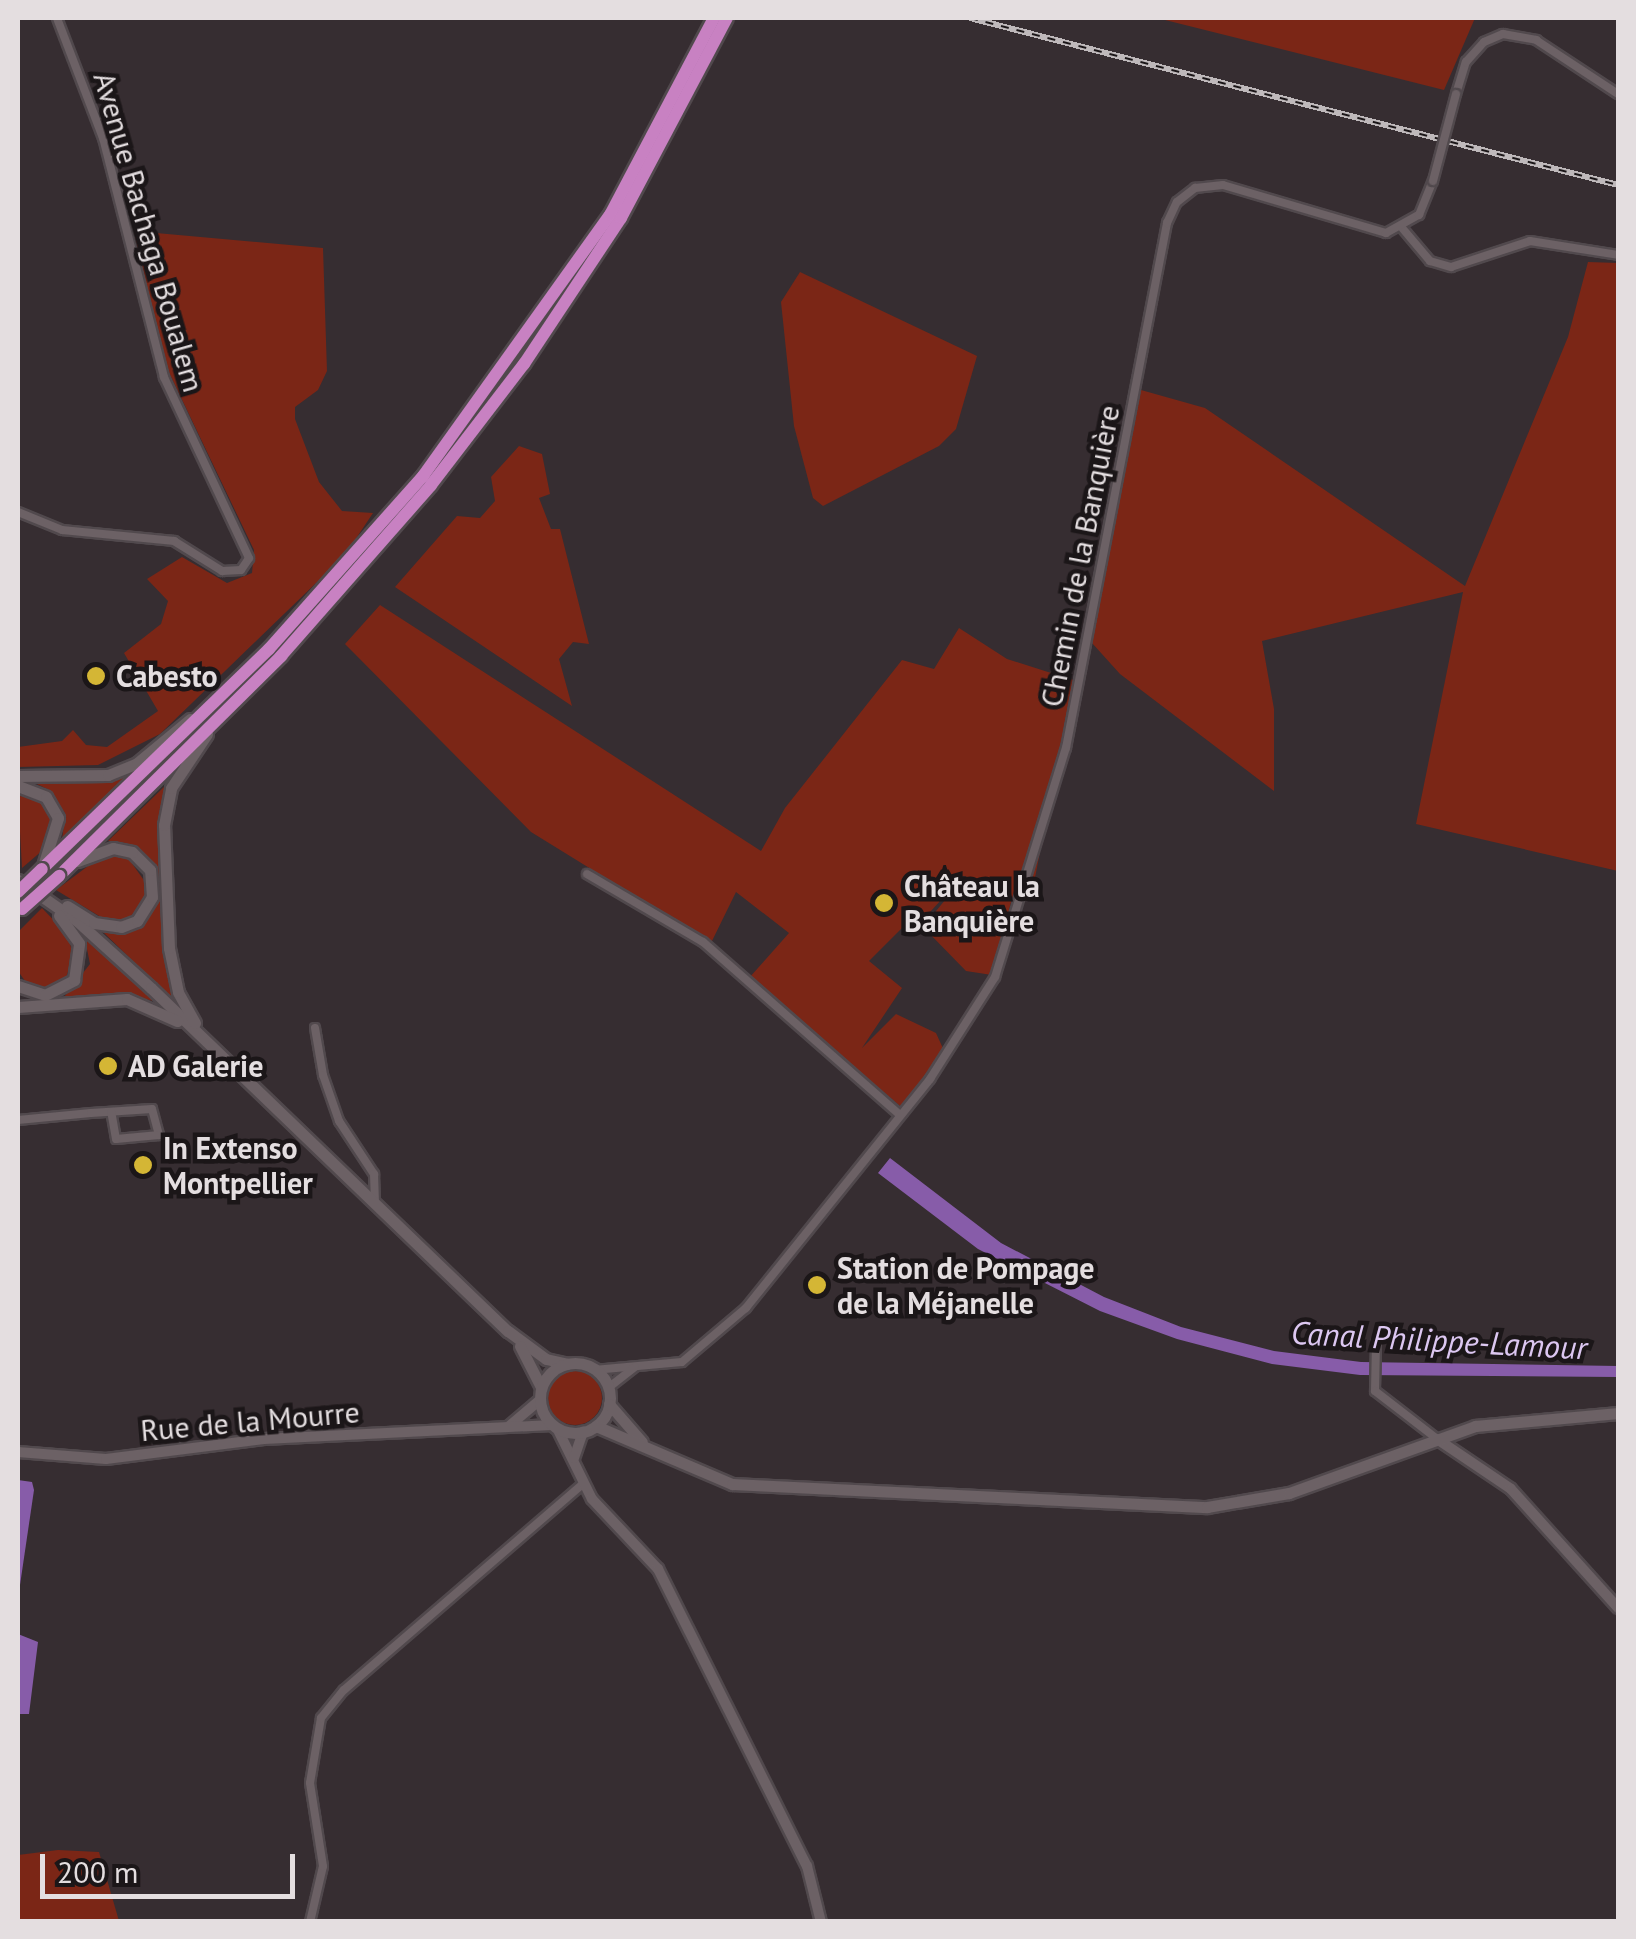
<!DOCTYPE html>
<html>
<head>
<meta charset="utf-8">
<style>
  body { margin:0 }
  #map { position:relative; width:1636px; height:1939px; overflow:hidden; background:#362d31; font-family:"PT Sans",sans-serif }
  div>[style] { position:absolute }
  .green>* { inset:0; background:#7b2616 }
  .round { border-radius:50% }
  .water>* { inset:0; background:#875ca9 }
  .roads { filter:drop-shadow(2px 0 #51494d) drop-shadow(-2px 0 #51494d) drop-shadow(0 2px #51494d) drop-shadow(0 -2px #51494d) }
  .minor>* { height:8px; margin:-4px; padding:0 4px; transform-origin:4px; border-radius:4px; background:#6c6165 }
  .tertiary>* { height:10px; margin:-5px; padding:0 5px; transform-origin:5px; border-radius:5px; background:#6c6165 }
  .secondary>* { height:11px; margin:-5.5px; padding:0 5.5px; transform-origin:5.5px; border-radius:5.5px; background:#6c6165 }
  .secondary>.ring { margin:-5.5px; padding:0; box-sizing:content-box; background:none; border:11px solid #6c6165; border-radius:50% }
  .trunk>* { height:12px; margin:-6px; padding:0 6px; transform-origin:6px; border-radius:6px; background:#c881c2 }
  .rail>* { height:6px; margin-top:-3px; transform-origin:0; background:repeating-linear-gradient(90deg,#1b1618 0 8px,#bfb9bb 0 16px); box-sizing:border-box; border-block:2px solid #bfb9bb }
  .bridges { filter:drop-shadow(2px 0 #51494d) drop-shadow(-2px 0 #51494d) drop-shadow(0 2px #51494d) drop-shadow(0 -2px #51494d) }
  .minor-bridge>* { height:8px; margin:-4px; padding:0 4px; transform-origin:4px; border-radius:4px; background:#6c6165 }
  .trunk-bridge>* { height:12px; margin:-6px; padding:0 6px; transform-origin:6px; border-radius:6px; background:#c881c2 }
  .dots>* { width:28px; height:28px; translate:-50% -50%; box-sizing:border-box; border:5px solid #1b1618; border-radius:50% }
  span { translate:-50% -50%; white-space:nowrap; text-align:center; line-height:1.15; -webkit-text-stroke:9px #1b1618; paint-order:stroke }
  .street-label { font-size:30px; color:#e4dee0 }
  .poi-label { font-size:30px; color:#e4dee0; font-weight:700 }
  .left { translate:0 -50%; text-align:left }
  .water-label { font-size:32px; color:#dcc7f1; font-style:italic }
  .frame { position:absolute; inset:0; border:20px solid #e4dee0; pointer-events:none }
  .scale { position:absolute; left:40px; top:1854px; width:255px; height:45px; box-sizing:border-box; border:5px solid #e4dee0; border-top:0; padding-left:12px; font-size:30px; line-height:35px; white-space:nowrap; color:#e4dee0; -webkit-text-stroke:8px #1b1618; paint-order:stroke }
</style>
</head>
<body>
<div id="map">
  <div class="green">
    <i style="clip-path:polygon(1157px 18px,1475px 18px,1444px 90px)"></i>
    <i style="clip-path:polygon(134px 231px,323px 248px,327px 371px,318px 390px,295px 407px,295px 419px,319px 482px,342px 511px,373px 513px,345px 555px,160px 734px,98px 765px,18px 767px,18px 747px,62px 741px,73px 730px,86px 745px,107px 747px,158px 711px,124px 653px,161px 624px,168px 601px,147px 579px,182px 557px,227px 583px,252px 573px,254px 550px,163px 360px)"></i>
    <i style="clip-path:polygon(1588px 262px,1618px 263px,1618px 871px,1416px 824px,1463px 592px,1262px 641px,1274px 709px,1274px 791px,1120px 674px,1092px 643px,1141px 390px,1205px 408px,1465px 586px,1568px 337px)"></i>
    <i style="clip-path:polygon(800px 272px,977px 356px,956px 429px,939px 446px,823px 506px,813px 498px,794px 426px,781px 302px)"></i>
    <i style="clip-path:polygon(519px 446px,542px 454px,550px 494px,539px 498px,551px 529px,560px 529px,589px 644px,573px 642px,559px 659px,572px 706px,395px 587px,457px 516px,480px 518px,495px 501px,491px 477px)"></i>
    <i style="clip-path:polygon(380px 605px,761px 851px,785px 808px,902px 660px,934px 669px,959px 628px,1007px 659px,1073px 680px,1034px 883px,1018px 894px,1015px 887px,992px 975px,966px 971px,923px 927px,963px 878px,986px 881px,963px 876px,920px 923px,913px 917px,869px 961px,902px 988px,862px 1048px,896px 1014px,936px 1033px,946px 1055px,900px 1106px,749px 978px,789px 933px,736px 892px,711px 943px,531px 832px,345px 644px)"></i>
    <i style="clip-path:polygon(138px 769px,62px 841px,65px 813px,49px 790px,33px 782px,100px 783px)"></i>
    <i style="clip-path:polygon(166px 785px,162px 925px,172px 999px,102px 931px,137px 927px,157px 897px,150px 859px,125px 843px,108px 841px)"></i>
    <i style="clip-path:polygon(18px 796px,37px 797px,51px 820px,43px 850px,22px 868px)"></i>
    <i style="clip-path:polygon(126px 855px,148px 886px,146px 899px,129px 918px,109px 922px,56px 890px,100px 857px)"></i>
    <i style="clip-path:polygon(42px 908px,68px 935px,73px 956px,66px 978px,48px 988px,25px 981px,18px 971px,18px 932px)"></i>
    <i style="clip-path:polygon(84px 934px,159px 1002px,115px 993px,64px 997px,90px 964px)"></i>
    <i class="round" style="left:548px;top:1371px;width:54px;height:54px"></i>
    <i style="clip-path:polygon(58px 1850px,99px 1852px,119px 1921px,18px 1921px,18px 1855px)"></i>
  </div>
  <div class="water">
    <i style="clip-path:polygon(890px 1158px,1001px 1243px,1104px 1297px,1181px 1327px,1274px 1351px,1361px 1362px,1618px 1366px,1618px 1377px,1360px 1375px,1272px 1364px,1177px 1339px,1100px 1311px,978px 1249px,878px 1173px)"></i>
    <i style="clip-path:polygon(18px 1480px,32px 1482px,34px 1490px,20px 1585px)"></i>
    <i style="clip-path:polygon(18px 1634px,38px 1642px,29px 1714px,18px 1714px)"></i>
  </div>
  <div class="roads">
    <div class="minor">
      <i style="left:1456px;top:94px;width:34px;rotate:-73deg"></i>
      <i style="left:1466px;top:62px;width:27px;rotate:-48deg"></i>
      <i style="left:1484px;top:42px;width:21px;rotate:-23deg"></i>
      <i style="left:1503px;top:34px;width:34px;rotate:10deg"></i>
      <i style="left:1536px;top:40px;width:98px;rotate:33.4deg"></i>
      <i style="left:1403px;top:229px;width:42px;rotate:49.8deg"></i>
      <i style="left:1430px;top:261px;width:22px;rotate:16deg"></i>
      <i style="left:1451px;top:267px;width:83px;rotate:-18.2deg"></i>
      <i style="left:1530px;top:241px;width:89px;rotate:9deg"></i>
      <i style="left:18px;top:512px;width:48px;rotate:22.2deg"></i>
      <i style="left:62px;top:530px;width:113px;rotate:5.6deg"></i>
      <i style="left:174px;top:541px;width:57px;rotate:32deg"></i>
      <i style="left:222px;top:571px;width:19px;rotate:-3deg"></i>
      <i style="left:241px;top:570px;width:14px;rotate:-56deg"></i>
      <i style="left:249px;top:558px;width:200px;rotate:-115.2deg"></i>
      <i style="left:164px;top:377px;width:247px;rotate:-104.3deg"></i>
      <i style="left:103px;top:138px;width:129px;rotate:-111deg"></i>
      <i style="left:587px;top:874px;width:134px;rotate:30.4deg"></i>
      <i style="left:703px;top:942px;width:262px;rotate:41.3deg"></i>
      <i style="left:315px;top:1028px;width:48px;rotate:80.3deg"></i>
      <i style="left:323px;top:1075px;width:49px;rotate:70.8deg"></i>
      <i style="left:339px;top:1121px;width:64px;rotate:56.6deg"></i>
      <i style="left:374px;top:1174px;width:25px;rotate:88deg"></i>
      <i style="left:18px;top:1120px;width:73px;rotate:-5.5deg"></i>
      <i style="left:91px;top:1113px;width:61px;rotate:-3.8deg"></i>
      <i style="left:152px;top:1109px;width:27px;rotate:75deg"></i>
      <i style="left:159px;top:1135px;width:43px;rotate:174.7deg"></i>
      <i style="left:116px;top:1139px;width:27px;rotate:-100deg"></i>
      <i style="left:1376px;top:1343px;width:48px;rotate:91.2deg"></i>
      <i style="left:1375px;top:1391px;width:78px;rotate:37.7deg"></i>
      <i style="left:594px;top:1370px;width:88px;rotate:-5.2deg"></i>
      <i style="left:682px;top:1362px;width:84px;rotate:-40.2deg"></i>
      <i style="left:746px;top:1308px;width:294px;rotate:-51.2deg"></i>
      <i style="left:930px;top:1079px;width:121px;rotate:-57.5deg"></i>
      <i style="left:995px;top:977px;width:240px;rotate:-72.8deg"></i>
      <i style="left:1066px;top:748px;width:535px;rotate:-79.11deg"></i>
      <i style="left:1167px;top:223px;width:23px;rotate:-65deg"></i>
      <i style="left:1177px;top:202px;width:23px;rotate:-38deg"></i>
      <i style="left:1195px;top:188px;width:28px;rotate:-6deg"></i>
      <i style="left:1223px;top:185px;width:170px;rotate:16.4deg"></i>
      <i style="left:1386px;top:233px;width:38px;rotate:-29deg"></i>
      <i style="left:1419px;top:215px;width:37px;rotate:-68deg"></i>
      <i style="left:608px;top:1388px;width:34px;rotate:-38deg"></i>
      <i style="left:310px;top:1922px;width:57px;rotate:-76.9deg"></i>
      <i style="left:323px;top:1866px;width:84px;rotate:-98.9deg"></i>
      <i style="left:310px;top:1783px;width:66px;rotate:-80.4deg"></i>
      <i style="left:321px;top:1718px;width:36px;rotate:-51deg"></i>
      <i style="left:344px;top:1690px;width:316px;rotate:-40.8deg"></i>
    </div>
    <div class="tertiary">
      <i style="left:508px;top:1427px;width:42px;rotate:-40.2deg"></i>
      <i style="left:557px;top:1428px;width:79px;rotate:63.8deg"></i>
      <i style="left:592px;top:1499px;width:96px;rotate:46.7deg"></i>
      <i style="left:658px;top:1569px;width:332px;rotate:63.4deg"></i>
      <i style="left:807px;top:1866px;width:58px;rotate:76deg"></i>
      <i style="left:1437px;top:1439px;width:89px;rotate:34deg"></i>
      <i style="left:1511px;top:1489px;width:160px;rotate:48deg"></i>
      <i style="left:18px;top:1452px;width:88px;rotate:4.5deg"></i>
      <i style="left:106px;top:1459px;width:159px;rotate:-7.2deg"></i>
      <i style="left:264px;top:1439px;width:289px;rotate:-2.8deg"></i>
      <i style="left:574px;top:1458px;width:28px;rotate:-71deg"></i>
    </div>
    <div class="secondary">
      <i style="left:18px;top:776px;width:90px;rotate:-0.6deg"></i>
      <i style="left:108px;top:775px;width:31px;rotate:-22deg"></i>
      <i style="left:137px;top:763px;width:69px;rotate:-39.7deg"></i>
      <i style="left:18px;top:786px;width:30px;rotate:21deg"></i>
      <i style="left:46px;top:797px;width:24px;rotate:60deg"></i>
      <i style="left:58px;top:818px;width:53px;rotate:107.4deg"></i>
      <i style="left:18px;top:880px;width:72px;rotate:34.8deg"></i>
      <i style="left:77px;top:921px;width:100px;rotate:42.2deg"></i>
      <i style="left:151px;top:988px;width:495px;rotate:43.9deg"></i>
      <i style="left:508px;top:1331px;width:47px;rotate:36.4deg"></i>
      <i style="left:546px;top:1359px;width:22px;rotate:13deg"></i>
      <i style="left:67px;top:906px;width:32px;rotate:32deg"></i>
      <i style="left:94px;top:923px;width:27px;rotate:8deg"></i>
      <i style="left:121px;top:927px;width:17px;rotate:-21deg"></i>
      <i style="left:137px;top:921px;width:28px;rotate:-58deg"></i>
      <i style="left:152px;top:897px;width:27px;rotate:-94deg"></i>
      <i style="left:150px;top:870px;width:25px;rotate:-135deg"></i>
      <i style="left:132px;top:852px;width:19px;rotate:-168deg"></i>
      <i style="left:113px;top:848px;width:38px;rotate:160deg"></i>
      <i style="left:18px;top:986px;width:28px;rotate:18deg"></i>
      <i style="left:45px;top:995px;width:33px;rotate:-27deg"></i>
      <i style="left:74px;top:980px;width:37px;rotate:-82deg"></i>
      <i style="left:79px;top:943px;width:34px;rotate:-126deg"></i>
      <i style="left:18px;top:1007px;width:109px;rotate:-4.2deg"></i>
      <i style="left:127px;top:999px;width:55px;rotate:23.7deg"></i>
      <i style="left:195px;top:1023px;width:35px;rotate:-119deg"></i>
      <i style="left:178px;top:992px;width:45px;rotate:-101.6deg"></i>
      <i style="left:169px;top:948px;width:123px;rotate:-92.3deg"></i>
      <i style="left:164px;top:825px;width:38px;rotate:-79deg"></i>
      <i style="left:171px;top:788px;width:65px;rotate:-56.3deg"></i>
      <i style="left:520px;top:1346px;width:46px;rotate:62.9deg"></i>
      <i class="ring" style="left:540px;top:1363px;width:59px;height:59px"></i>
      <i style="left:609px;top:1404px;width:50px;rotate:49deg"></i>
      <i style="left:596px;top:1426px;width:148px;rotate:23.1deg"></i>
      <i style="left:732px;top:1484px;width:476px;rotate:2.8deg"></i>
      <i style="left:1207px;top:1507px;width:83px;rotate:-9.7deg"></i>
      <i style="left:1289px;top:1493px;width:198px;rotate:-19.8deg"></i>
      <i style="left:1475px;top:1426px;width:144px;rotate:-5.2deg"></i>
    </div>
    <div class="trunk">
      <i style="left:42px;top:869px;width:316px;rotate:-44.1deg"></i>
      <i style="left:269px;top:649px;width:232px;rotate:-48.3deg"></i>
      <i style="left:423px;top:476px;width:321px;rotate:-54.4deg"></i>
      <i style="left:610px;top:215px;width:223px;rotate:-62.2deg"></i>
      <i style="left:59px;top:876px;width:313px;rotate:-44.7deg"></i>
      <i style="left:281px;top:656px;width:227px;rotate:-48.7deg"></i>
      <i style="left:431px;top:485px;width:153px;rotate:-52.5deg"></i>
      <i style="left:524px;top:364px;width:175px;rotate:-56.4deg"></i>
      <i style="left:621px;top:218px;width:226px;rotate:-62.1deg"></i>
    </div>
  </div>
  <div class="rail">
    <i style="left:970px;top:18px;width:669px;rotate:14.45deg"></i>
  </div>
  <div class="bridges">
    <div class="minor-bridge">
      <i style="left:1433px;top:181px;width:90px;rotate:-75.2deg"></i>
    </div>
    <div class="trunk-bridge">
      <i style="left:18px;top:892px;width:33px;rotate:-44deg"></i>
      <i style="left:22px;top:909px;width:50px;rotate:-41.7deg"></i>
    </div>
  </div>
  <div class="dots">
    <i style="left:96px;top:676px;background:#d4b635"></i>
    <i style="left:884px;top:903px;background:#d4b635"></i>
    <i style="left:108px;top:1066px;background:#d4b635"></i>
    <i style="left:143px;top:1165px;background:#d4b635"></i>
    <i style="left:817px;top:1285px;background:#d4b635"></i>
  </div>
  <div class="street-label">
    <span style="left:149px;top:232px;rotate:74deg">Avenue Bachaga Boualem</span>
    <span style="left:1080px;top:556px;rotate:-79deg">Chemin de la Banquière</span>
    <span style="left:250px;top:1421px;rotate:-5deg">Rue de la Mourre</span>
  </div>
  <div class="poi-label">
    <span class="left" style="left:116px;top:676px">Cabesto</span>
    <span class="left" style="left:904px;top:903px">Château la<br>Banquière</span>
    <span class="left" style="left:128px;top:1066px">AD Galerie</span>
    <span class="left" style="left:163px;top:1165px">In Extenso<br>Montpellier</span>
    <span class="left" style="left:837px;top:1285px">Station de Pompage<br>de la Méjanelle</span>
  </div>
  <div class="water-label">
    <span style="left:1439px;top:1340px;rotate:3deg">Canal Philippe-Lamour</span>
  </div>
  <div class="frame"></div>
  <div class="scale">200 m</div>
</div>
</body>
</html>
